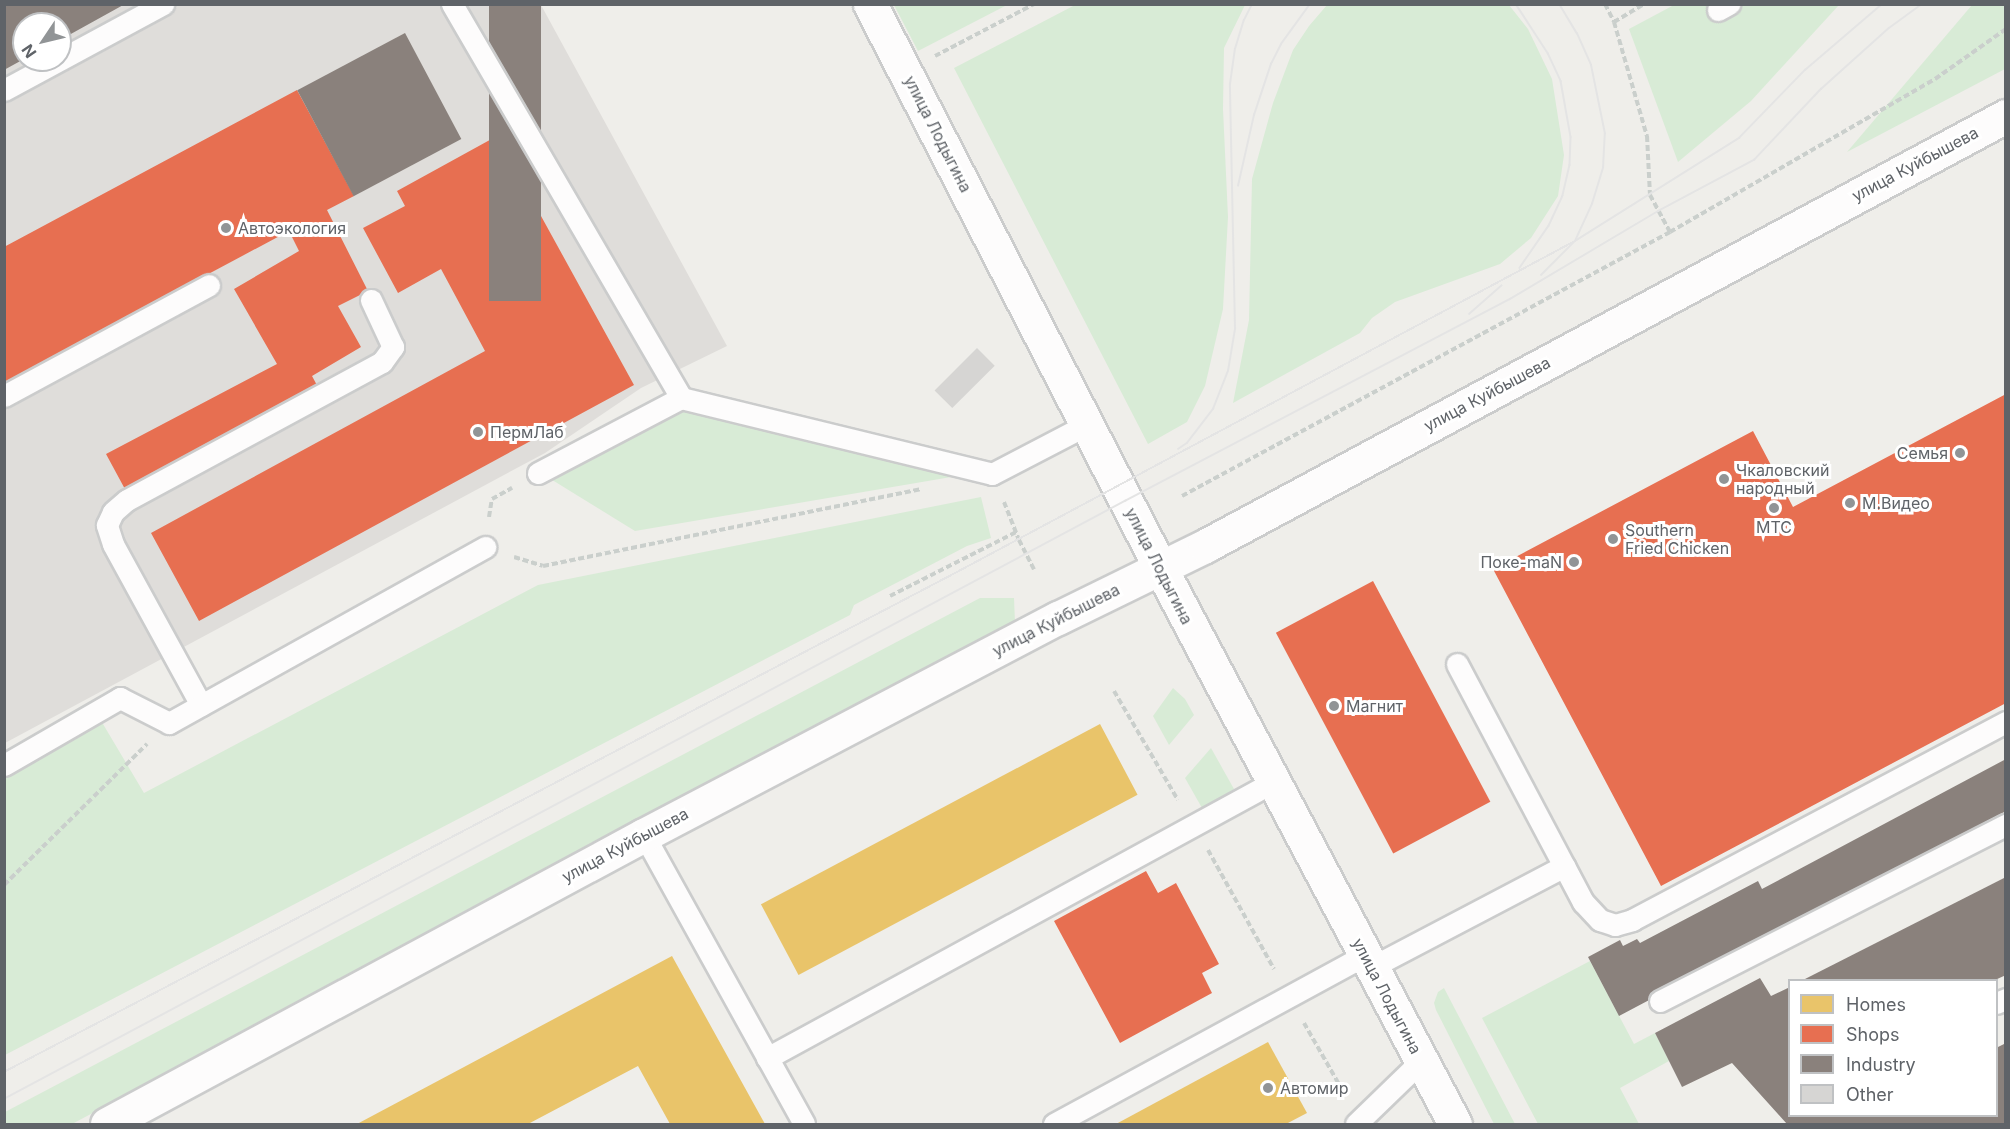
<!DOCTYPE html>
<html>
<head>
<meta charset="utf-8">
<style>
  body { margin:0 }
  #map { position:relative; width:2010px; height:1129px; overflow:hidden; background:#efeeea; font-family:Inter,sans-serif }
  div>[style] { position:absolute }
  .industrial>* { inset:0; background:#dfddda }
  .green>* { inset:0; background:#d8ebd6 }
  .homes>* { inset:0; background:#e9c46a; transform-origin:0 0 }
  .shops>* { inset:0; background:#e76f51; transform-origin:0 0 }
  .industry>* { inset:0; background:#8a817c; transform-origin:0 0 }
  .building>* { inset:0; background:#d6d5d3; transform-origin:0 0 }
  .path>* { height:4px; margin-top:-2px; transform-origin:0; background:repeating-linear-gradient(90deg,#cacfcc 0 6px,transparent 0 9px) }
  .roads { filter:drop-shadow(2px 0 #cbcccc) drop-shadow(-2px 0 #cbcccc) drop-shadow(0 2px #cbcccc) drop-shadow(0 -2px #cbcccc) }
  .lane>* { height:21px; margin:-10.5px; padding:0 10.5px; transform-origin:10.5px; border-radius:10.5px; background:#fdfcfc }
  .street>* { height:33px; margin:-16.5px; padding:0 16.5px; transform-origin:16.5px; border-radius:16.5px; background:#fdfcfc }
  .secondary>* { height:33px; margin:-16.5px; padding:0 16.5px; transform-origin:16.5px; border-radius:16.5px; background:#fdfcfc }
  .tram>* { height:1.5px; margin:-0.75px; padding:0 0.75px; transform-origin:0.75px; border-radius:0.75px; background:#e4e4e4 }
  .dots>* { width:16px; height:16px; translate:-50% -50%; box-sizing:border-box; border:3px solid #fff; border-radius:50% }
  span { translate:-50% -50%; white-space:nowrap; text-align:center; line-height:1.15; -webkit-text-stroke:6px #fff; paint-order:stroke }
  .street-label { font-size:16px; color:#5f6368 }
  .poi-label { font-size:16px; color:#5f6368 }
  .left { translate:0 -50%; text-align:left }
  .right { translate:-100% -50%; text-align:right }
  .frame { position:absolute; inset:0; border:6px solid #5f6368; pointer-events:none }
  .legend { position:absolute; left:1788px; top:979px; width:210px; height:138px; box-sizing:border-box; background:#fff; border:2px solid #bfc1c3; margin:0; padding:8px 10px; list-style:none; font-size:18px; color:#5f6368 }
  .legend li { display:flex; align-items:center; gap:12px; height:30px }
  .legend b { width:30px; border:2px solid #bfc1c3 }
  .north { position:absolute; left:12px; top:12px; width:60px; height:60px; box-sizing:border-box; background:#fff; border:2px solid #bfc1c3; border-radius:50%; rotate:235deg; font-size:16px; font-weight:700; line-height:24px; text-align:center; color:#5f6368 }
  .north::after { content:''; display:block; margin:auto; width:21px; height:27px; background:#919496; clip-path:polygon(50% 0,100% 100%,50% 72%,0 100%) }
</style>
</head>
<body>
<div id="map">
  <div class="industrial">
    <i style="clip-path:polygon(evenodd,5px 5px,541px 5px,727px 346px,641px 388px,545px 453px,5px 743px,5px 5px,24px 24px,60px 24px,60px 60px,24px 60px,24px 24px)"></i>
  </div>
  <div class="green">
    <i style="clip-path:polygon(894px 5px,1007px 5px,918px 51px)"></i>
    <i style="clip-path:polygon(1075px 5px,1245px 5px,1224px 48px,1223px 109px,1228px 217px,1223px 309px,1205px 386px,1187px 422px,1148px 444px,954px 68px)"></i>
    <i style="clip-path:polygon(1327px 5px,1509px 5px,1528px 29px,1552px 79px,1564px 155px,1558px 196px,1531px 238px,1500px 264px,1395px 302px,1372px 318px,1360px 333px,1233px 403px,1249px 320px,1252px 179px,1273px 103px,1293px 50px,1309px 26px)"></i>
    <i style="clip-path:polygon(1674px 5px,1839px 5px,1751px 101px,1678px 162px,1629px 29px)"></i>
    <i style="clip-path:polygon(1972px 5px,2005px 5px,2005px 69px,1847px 152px)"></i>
    <i style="clip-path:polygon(690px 407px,963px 475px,635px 531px,549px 478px)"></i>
    <i style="clip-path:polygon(981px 497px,991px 538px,967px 546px,854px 605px,850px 615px,5px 1055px,5px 772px,100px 719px,144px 793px,538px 585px)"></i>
    <i style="clip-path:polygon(980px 598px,1014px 598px,1015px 623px,72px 1124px,5px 1124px,5px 1112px)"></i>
    <i style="clip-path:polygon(1173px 688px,1185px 699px,1194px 715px,1169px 745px,1153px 716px)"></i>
    <i style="clip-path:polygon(1211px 748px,1234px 789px,1221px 799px,1202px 808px,1185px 778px)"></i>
    <i style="clip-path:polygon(1590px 961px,1634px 1044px,1655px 1033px,1669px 1061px,1620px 1088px,1639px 1124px,1538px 1124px,1482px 1018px)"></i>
    <i style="clip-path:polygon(1444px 988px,1515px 1124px,1494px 1124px,1436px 1010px,1434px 1003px,1438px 992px)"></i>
  </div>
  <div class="homes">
    <i style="left:1100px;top:724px;width:80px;height:384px;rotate:62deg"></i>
    <i style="clip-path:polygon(672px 956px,765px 1124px,670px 1124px,638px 1066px,528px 1124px,357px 1124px)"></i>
    <i style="clip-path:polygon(1268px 1042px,1307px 1113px,1286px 1124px,1116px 1124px)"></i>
  </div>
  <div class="shops">
    <i style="clip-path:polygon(297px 90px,354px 196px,327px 210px,368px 291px,338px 306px,361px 347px,312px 376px,319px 389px,126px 491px,106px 454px,277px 364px,234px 289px,299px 251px,289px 231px,4px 383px,4px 247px)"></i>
    <i style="clip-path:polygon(497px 136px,634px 385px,199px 621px,151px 533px,485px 351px,441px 269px,398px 293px,363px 228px,405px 206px,397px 191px)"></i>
    <i style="clip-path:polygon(2006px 394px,2006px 703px,1661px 886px,1493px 569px,1753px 431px,1793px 507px)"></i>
    <i style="left:1373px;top:581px;width:250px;height:110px;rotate:62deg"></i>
    <i style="clip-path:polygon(1146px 871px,1158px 893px,1176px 883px,1219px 964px,1202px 973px,1212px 993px,1120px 1043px,1054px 921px)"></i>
  </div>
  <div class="industry">
    <i style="clip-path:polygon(4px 4px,125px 4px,60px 40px,60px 24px,24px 24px,24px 59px,4px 70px)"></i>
    <i style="left:489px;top:4px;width:52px;height:297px"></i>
    <i style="left:405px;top:33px;width:120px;height:122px;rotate:62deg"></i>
    <i style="clip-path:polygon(2006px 759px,2006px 811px,1619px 1016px,1588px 957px,1620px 940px,1623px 946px,1637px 939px,1640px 943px,1758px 881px,1762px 889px)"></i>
    <i style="clip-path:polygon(2006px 877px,2006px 975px,1995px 980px,1803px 980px)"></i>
    <i style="clip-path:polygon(1760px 978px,1771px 996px,1790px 987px,1790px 1116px,1996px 1116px,1996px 1048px,2006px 1043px,2006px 1124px,1787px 1124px,1732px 1063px,1682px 1087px,1655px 1033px)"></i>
  </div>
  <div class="building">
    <i style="left:977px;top:348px;width:25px;height:60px;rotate:45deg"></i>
  </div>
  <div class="path">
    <i style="left:1605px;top:4px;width:20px;rotate:63deg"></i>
    <i style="left:1614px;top:22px;width:119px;rotate:73.9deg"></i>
    <i style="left:1647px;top:136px;width:59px;rotate:87.1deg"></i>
    <i style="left:1650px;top:195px;width:42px;rotate:61.6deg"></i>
    <i style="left:1614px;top:22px;width:35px;rotate:-31deg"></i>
    <i style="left:935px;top:56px;width:112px;rotate:-27.7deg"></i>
    <i style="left:1182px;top:496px;width:555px;rotate:-28.41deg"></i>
    <i style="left:1670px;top:232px;width:306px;rotate:-30deg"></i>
    <i style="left:1935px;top:79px;width:87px;rotate:-35.2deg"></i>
    <i style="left:1004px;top:502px;width:41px;rotate:68.5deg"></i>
    <i style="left:1019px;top:540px;width:33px;rotate:63deg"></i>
    <i style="left:489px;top:517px;width:18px;rotate:-81deg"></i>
    <i style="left:492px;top:499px;width:23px;rotate:-29deg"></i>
    <i style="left:514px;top:557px;width:30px;rotate:17deg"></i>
    <i style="left:543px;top:566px;width:385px;rotate:-11.5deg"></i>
    <i style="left:890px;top:596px;width:141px;rotate:-26.9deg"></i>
    <i style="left:1114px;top:691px;width:126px;rotate:59.6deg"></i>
    <i style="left:1208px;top:850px;width:136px;rotate:61deg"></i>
    <i style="left:4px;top:885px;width:201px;rotate:-44.6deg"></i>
    <i style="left:1304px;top:1023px;width:83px;rotate:60.3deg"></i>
  </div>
  <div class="roads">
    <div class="lane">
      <i style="left:452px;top:4px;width:456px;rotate:59.8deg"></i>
      <i style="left:1718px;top:10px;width:13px;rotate:-29deg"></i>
      <i style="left:4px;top:90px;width:181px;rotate:-28.4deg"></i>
      <i style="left:4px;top:396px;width:233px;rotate:-28.4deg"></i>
      <i style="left:538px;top:473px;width:161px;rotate:-27.7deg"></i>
      <i style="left:681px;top:398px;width:320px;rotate:13.7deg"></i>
      <i style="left:992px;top:474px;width:108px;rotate:-27.5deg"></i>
      <i style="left:1457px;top:664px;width:229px;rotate:62.1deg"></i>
      <i style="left:201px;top:705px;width:183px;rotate:-118.7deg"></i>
      <i style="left:113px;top:544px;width:20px;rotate:-108deg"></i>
      <i style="left:107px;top:525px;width:14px;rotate:-65deg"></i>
      <i style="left:113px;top:512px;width:18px;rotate:-41deg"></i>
      <i style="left:127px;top:500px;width:290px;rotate:-28.4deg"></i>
      <i style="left:382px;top:362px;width:19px;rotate:-54deg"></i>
      <i style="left:393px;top:347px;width:52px;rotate:-115.1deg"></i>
      <i style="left:4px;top:765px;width:134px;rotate:-30deg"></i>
      <i style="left:120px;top:698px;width:55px;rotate:27deg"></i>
      <i style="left:169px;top:723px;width:362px;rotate:-29.1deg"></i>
      <i style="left:644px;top:835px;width:330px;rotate:61deg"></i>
      <i style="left:1372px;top:967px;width:217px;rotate:-27.7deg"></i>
      <i style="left:1564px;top:866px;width:41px;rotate:62.2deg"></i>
      <i style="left:1583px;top:902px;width:25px;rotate:47deg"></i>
      <i style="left:1600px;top:920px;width:16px;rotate:18deg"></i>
      <i style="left:1615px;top:925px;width:18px;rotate:-16deg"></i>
      <i style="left:1632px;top:920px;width:423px;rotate:-27.9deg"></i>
      <i style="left:1660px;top:1001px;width:388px;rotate:-27deg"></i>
      <i style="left:1996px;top:1003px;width:11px;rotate:-22deg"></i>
      <i style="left:767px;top:1058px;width:576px;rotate:-28.61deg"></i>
      <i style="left:1054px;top:1124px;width:354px;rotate:-28.5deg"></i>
      <i style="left:1356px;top:1124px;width:91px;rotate:-44.1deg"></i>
    </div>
    <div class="street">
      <i style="left:870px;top:4px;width:636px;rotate:62.75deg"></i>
    </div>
    <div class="secondary">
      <i style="left:1161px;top:569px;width:628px;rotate:62.09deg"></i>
      <i style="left:107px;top:1124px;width:610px;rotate:-28.29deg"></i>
      <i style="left:644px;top:835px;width:467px;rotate:-27.7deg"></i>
      <i style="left:1058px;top:618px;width:164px;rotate:-26.1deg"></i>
      <i style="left:1205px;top:546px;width:909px;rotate:-28.23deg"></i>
    </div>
  </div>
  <div class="tram">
    <i style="left:1516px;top:4px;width:59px;rotate:56.9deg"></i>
    <i style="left:1548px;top:53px;width:31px;rotate:65deg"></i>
    <i style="left:1561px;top:81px;width:57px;rotate:79.9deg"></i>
    <i style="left:1571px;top:137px;width:28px;rotate:92deg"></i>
    <i style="left:1570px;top:165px;width:32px;rotate:103deg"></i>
    <i style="left:1563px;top:196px;width:33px;rotate:115deg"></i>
    <i style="left:1549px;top:226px;width:51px;rotate:124.6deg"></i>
    <i style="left:1238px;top:186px;width:73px;rotate:-77.3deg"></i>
    <i style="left:1254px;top:115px;width:54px;rotate:-71.6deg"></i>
    <i style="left:1271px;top:64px;width:22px;rotate:-63deg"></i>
    <i style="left:1281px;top:44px;width:49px;rotate:-54.1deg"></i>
    <i style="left:1541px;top:275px;width:48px;rotate:-45deg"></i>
    <i style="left:1575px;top:241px;width:41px;rotate:-65.3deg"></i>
    <i style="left:1592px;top:204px;width:38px;rotate:-73deg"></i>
    <i style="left:1603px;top:168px;width:34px;rotate:-87deg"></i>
    <i style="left:1605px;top:134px;width:70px;rotate:-101.5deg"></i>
    <i style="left:1591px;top:65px;width:34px;rotate:-114deg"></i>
    <i style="left:1577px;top:34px;width:35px;rotate:-121deg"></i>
    <i style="left:1469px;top:314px;width:43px;rotate:-41.2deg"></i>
    <i style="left:1178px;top:449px;width:11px;rotate:-34deg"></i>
    <i style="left:1187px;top:443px;width:43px;rotate:-52.6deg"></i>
    <i style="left:1213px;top:409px;width:41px;rotate:-68.5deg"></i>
    <i style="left:1228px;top:371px;width:43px;rotate:-80.5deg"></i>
    <i style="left:1235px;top:329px;width:245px;rotate:-91.2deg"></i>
    <i style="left:1230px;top:84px;width:35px;rotate:-82deg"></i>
    <i style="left:1235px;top:49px;width:30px;rotate:-73deg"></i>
    <i style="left:1244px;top:20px;width:18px;rotate:-63deg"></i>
    <i style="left:4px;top:1072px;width:1078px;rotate:-27.68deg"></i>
    <i style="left:959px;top:571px;width:699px;rotate:-28.18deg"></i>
    <i style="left:1575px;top:241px;width:194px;rotate:-32.1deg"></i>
    <i style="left:1739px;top:138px;width:95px;rotate:-45.9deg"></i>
    <i style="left:1805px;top:70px;width:101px;rotate:-40.6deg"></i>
    <i style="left:4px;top:1099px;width:1271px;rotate:-28.08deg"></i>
    <i style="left:1125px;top:501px;width:435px;rotate:-27.7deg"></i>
    <i style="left:1510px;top:299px;width:172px;rotate:-30.7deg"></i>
    <i style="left:1658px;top:211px;width:109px;rotate:-28deg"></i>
    <i style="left:1754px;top:160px;width:98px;rotate:-46.7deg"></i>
    <i style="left:1821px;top:89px;width:91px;rotate:-41.9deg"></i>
    <i style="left:1889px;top:28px;width:41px;rotate:-36deg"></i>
  </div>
  <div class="dots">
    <i style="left:226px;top:228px;background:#919496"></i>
    <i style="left:478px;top:432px;background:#919496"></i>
    <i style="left:1960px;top:453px;background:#919496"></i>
    <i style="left:1724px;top:479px;background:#919496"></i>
    <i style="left:1850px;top:503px;background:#919496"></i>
    <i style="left:1774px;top:508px;background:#919496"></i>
    <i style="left:1613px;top:539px;background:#919496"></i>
    <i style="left:1574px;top:562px;background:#919496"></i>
    <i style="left:1334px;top:706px;background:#919496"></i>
    <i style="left:1268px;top:1088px;background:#919496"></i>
  </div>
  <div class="street-label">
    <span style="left:938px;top:134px;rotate:63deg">улица Лодыгина</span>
    <span style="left:1915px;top:164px;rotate:-28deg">улица Куйбышева</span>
    <span style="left:1487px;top:394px;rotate:-28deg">улица Куйбышева</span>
    <span style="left:1159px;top:566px;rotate:63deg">улица Лодыгина</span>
    <span style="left:1056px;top:620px;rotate:-27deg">улица Куйбышева</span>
    <span style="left:625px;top:845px;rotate:-28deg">улица Куйбышева</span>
    <span style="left:1387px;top:996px;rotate:62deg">улица Лодыгина</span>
  </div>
  <div class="poi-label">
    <span class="left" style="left:238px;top:228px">Автоэкология</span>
    <span class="left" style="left:490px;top:432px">ПермЛаб</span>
    <span class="right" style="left:1948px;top:453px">Семья</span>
    <span class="left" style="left:1736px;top:479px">Чкаловский<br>народный</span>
    <span class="left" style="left:1862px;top:503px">М.Видео</span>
    <span style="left:1774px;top:527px">МТС</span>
    <span class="left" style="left:1625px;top:539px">Southern<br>Fried Chicken</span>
    <span class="right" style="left:1562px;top:562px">Поке-maN</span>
    <span class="left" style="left:1346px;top:706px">Магнит</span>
    <span class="left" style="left:1280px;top:1088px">Автомир</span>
  </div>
  <div class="frame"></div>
  <ul class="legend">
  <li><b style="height:16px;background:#e9c46a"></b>Homes</li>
  <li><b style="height:16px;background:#e76f51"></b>Shops</li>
  <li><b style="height:16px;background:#8a817c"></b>Industry</li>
  <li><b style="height:16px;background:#d6d5d3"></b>Other</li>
  </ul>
  <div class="north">N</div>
</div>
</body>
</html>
